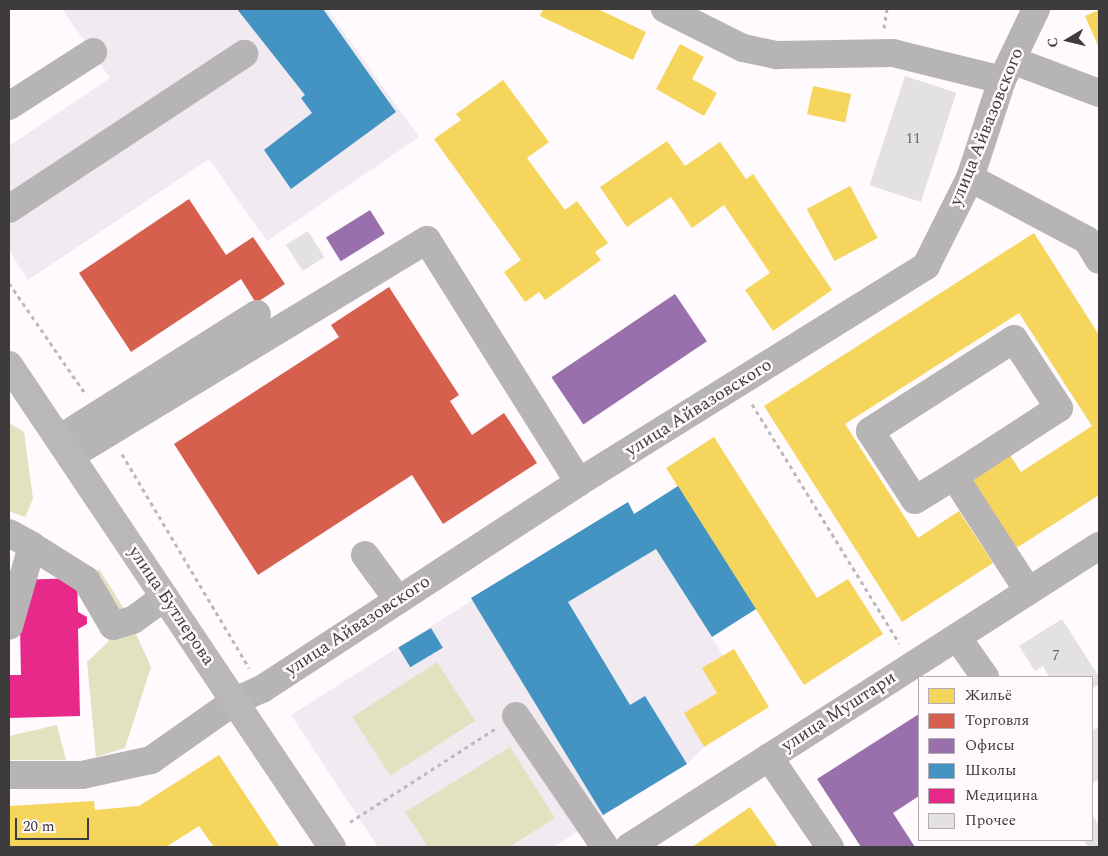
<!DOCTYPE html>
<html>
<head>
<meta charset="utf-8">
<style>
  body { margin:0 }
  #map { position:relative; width:1108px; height:856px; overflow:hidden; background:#fefafd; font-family:Spectral,serif }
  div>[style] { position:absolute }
  .built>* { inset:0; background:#f1eaf0 }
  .green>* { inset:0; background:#e1e2c0; transform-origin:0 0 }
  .homes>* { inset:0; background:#f6d55c; transform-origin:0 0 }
  .shops>* { inset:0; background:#d6604d }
  .offices>* { inset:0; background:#9970ab; transform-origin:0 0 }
  .schools>* { inset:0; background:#4393c3; transform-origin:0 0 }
  .health>* { inset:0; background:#e7298a }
  .building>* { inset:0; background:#e3e1e3; transform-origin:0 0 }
  .path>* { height:3px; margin-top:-1.5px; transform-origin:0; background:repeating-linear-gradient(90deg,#bbb9ba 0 4px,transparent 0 8px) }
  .minor>* { height:28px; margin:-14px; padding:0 14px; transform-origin:14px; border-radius:14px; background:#b6b4b5 }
  .major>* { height:28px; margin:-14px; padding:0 14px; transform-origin:14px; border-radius:14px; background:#b9b7b8 }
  span { translate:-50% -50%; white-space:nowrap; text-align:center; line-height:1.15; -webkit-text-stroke:5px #fff9fe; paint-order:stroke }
  .number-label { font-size:15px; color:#696768 }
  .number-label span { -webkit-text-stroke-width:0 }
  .street-label { font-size:18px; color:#3d3b3c }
  .frame { position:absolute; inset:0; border:10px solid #3d3b3c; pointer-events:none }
  .legend { position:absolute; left:918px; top:676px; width:175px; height:165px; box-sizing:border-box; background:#fff9fe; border:1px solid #b1adb0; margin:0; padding:6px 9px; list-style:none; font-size:15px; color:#3d3b3c }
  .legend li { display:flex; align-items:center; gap:10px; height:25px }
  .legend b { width:25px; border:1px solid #b1adb0 }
  .north { position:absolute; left:1043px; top:15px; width:50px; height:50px; -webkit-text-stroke:4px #fff9fe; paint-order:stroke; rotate:261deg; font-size:14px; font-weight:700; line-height:20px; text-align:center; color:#3d3b3c }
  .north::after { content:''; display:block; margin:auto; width:18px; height:22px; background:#3d3b3c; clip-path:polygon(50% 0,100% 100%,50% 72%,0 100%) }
  .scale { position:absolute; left:15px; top:818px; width:74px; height:22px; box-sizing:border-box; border:2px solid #3d3b3c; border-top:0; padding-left:6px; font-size:15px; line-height:18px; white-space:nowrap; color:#3d3b3c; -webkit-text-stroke:4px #fff9fe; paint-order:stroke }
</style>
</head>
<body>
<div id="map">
  <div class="built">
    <i style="clip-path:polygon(62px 9px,327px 9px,419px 137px,267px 241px,209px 159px,28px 280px,9px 250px,9px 146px,110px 78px)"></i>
    <i style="clip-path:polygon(628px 502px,723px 656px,717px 693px,684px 713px,704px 747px,687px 764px,553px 847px,378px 847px,291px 715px)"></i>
  </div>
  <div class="green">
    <i style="clip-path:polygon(9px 423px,24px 432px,33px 499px,25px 517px,9px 511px)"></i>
    <i style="clip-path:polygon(99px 569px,126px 612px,151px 667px,125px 748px,96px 757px,87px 662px,109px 641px,85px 591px)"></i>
    <i style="left:437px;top:662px;width:70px;height:101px;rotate:57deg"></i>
    <i style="clip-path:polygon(57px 725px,66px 760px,9px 760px,9px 736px)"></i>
    <i style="clip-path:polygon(510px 747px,555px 818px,509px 847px,428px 847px,405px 812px)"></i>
  </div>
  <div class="homes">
    <i style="clip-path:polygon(543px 9px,598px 9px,646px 32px,633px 60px,540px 16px)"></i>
    <i style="clip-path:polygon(1099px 10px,1099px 48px,1085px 16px)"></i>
    <i style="clip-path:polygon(680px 44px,704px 57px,692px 79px,717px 93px,704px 116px,656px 89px)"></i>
    <i style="clip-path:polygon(503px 80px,549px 142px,527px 158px,565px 210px,577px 201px,608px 243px,595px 252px,601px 260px,545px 300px,539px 292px,525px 302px,504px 272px,521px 260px,434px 139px,461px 120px,456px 114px)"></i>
    <i style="left:813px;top:86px;width:39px;height:29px;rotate:12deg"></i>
    <i style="clip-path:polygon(667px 141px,685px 166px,720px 142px,746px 179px,753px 174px,832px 290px,773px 331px,745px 290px,770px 273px,724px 205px,692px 228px,671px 197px,627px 227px,600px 187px)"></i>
    <i style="left:850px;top:186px;width:59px;height:49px;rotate:62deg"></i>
    <i style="clip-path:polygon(1034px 233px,1099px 335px,1099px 495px,1015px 549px,966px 471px,1004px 446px,1021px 472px,1092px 426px,1019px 313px,845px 424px,918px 538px,959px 511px,993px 563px,902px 622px,764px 406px)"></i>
    <i style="clip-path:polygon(714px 437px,817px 598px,848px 579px,883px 634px,804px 685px,666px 468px)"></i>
    <i style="clip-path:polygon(734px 649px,769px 707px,704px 747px,684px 713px,717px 693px,702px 668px)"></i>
    <i style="clip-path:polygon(219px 755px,280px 847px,214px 847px,199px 826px,166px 847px,9px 847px,9px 806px,94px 801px,95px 810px,139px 806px)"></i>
    <i style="clip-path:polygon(750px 807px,778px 847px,692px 847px)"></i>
  </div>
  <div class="shops">
    <i style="clip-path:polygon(189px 199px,226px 255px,253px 237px,285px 284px,256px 303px,241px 279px,131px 352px,79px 273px)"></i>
    <i style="clip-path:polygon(389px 287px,459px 395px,450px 401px,472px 435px,504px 413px,537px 463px,443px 524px,412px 475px,258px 575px,174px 444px,339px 337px,331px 325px)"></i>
  </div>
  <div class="offices">
    <i style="left:370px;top:210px;width:28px;height:52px;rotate:58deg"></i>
    <i style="left:675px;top:294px;width:57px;height:149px;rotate:56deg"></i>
    <i style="clip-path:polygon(919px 714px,919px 796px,893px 813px,915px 847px,861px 847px,817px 779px)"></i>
  </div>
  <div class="schools">
    <i style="clip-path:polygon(237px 9px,323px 9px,396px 112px,291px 189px,264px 150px,312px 113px,301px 98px,305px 95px)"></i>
    <i style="clip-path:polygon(678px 486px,756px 609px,712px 637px,656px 549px,568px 602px,630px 705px,645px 696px,687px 764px,603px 815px,471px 598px,628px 502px,634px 514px)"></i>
    <i style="left:431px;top:628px;width:23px;height:38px;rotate:59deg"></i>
  </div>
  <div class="health">
    <i style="clip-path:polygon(77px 578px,78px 612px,87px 617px,87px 624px,78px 629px,80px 716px,9px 718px,9px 675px,21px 675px,19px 580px)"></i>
  </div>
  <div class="building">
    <i style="left:905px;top:76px;width:54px;height:115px;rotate:18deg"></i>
    <i style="left:308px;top:231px;width:31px;height:26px;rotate:58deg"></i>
    <i style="clip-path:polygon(1062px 619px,1099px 677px,1099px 684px,1092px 689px,1092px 677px,1049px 677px,1043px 666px,1035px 671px,1019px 646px)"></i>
    <i style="clip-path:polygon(1099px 726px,1099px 779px,1092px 783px,1092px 731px)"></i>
    <i style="clip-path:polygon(1092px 814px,1099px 826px,1099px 847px,1088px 847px,1083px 840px,1092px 840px)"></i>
  </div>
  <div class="path">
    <i style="left:884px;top:28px;width:19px;rotate:-81deg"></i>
    <i style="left:9px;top:283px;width:134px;rotate:55.4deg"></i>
    <i style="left:752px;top:404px;width:281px;rotate:58.4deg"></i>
    <i style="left:122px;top:454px;width:249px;rotate:59.3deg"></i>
    <i style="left:350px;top:822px;width:172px;rotate:-32.7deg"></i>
  </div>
  <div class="minor">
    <i style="left:665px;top:9px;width:87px;rotate:26.6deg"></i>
    <i style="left:743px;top:48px;width:35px;rotate:12deg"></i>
    <i style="left:777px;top:55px;width:116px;rotate:-1deg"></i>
    <i style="left:893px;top:53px;width:112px;rotate:13.9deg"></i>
    <i style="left:1012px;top:60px;width:93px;rotate:20.8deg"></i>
    <i style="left:9px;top:106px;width:100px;rotate:-32.7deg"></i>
    <i style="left:970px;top:178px;width:132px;rotate:27.9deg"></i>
    <i style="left:1087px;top:240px;width:23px;rotate:59deg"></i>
    <i style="left:9px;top:209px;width:282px;rotate:-33.4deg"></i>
    <i style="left:59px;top:439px;width:234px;rotate:-32.3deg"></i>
    <i style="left:70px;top:456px;width:417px;rotate:-31.2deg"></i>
    <i style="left:427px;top:240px;width:286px;rotate:57.9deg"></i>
    <i style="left:954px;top:476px;width:125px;rotate:-32.9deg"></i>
    <i style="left:1059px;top:408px;width:82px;rotate:-123.1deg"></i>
    <i style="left:1014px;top:339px;width:171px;rotate:147.4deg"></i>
    <i style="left:870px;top:431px;width:82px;rotate:56.9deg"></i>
    <i style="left:915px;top:500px;width:46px;rotate:-31.6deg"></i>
    <i style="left:954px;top:476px;width:137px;rotate:57.2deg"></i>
    <i style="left:9px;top:533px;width:26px;rotate:29deg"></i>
    <i style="left:32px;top:546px;width:83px;rotate:106deg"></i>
    <i style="left:32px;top:546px;width:64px;rotate:32.2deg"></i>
    <i style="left:86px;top:580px;width:53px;rotate:59.6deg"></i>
    <i style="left:113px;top:626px;width:21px;rotate:-17deg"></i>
    <i style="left:133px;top:620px;width:39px;rotate:-36deg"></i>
    <i style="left:365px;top:555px;width:56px;rotate:53.7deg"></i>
    <i style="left:957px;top:637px;width:49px;rotate:55deg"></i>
    <i style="left:516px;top:716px;width:158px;rotate:55.8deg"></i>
    <i style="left:769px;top:757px;width:109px;rotate:55.9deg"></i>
    <i style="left:9px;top:775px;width:73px"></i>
    <i style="left:82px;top:775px;width:71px;rotate:-12.3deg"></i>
    <i style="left:151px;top:760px;width:103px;rotate:-35.1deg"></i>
    <i style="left:235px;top:701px;width:30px;rotate:-24deg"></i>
    <i style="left:262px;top:689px;width:379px;rotate:-33.1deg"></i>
    <i style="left:579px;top:482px;width:409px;rotate:-31.9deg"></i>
    <i style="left:926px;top:266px;width:98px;rotate:-63.4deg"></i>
    <i style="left:970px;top:178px;width:103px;rotate:-71.9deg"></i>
    <i style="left:1002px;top:80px;width:79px;rotate:-64.4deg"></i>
    <i style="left:629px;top:847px;width:558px;rotate:-32.64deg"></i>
  </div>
  <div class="major">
    <i style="left:9px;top:365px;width:580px;rotate:56.17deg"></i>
  </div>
  <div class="number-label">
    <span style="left:913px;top:139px">11</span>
    <span style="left:1056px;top:656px">7</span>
  </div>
  <div class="street-label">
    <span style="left:987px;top:127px;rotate:-68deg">улица Айвазовского</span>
    <span style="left:699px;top:408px;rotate:-32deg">улица Айвазовского</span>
    <span style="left:171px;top:606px;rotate:56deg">улица Бутлерова</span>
    <span style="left:358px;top:626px;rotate:-33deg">улица Айвазовского</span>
    <span style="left:839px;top:712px;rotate:-33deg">улица Муштари</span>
  </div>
  <div class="frame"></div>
  <ul class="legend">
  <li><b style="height:14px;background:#f6d55c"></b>Жильё</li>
  <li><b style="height:14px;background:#d6604d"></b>Торговля</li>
  <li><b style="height:14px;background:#9970ab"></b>Офисы</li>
  <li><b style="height:14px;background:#4393c3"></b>Школы</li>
  <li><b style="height:14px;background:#e7298a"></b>Медицина</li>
  <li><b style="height:14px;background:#e3e1e3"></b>Прочее</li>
  </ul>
  <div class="north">С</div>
  <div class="scale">20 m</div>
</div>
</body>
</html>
